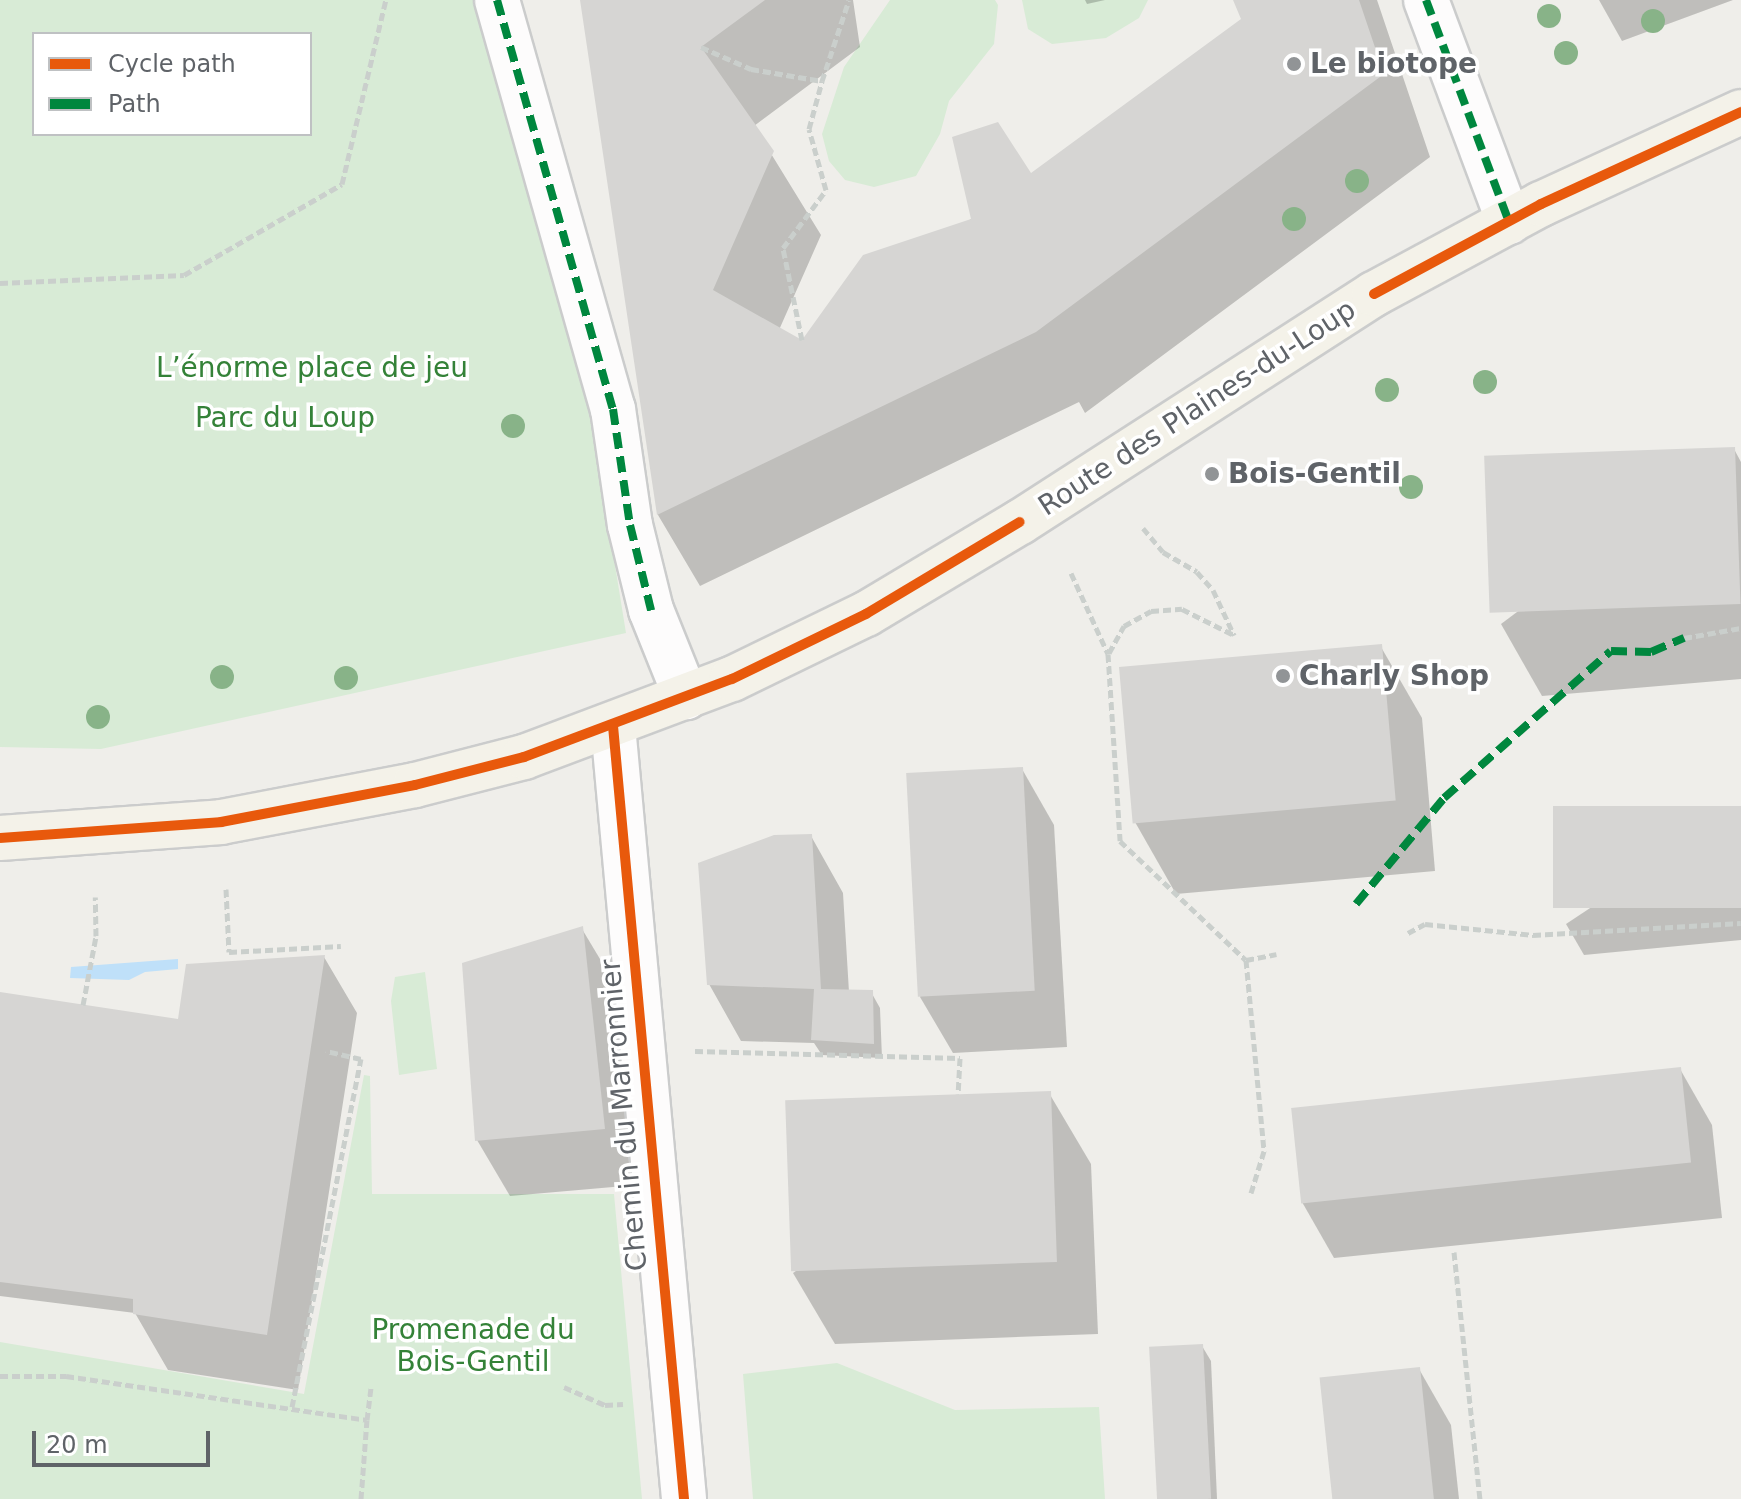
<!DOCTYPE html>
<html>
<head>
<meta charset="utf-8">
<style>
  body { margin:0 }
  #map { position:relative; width:1741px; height:1499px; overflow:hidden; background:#efeeea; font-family:"DejaVu Sans",sans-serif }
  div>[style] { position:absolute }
  .green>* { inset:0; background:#d8ebd6 }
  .water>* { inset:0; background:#bfe0f9 }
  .shadow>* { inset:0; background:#0003 }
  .building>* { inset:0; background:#d6d5d3; transform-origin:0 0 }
  .path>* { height:5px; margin-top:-2.5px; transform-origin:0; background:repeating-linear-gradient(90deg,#cacfcc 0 8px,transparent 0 12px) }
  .roads { filter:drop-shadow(2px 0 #cbcccc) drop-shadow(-2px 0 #cbcccc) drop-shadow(0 2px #cbcccc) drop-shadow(0 -2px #cbcccc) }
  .minor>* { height:44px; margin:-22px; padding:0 22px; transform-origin:22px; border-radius:22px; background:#fdfcfc }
  .major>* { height:44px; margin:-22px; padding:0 22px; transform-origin:22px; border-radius:22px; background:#f4f2e9 }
  .quiet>* { height:8px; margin-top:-4px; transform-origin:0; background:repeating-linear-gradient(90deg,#00873e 0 16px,transparent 0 24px) }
  .cycleway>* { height:10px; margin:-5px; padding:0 5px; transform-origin:5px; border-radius:5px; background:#e8590c }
  .trees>* { width:24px; height:24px; margin:-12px; border-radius:50%; background:#88b388 }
  .dots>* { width:22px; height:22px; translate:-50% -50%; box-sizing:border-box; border:4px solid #fff; border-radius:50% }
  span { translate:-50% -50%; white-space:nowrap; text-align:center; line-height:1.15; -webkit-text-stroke:7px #fff; paint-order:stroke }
  .poi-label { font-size:28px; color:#5f6368; font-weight:700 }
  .left { translate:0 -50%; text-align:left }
  .park-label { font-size:28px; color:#348238 }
  .street-label { font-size:28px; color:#5f6368 }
  .legend { position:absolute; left:32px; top:32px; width:280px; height:104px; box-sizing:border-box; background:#fff; border:2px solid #bfc1c3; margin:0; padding:10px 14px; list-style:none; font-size:24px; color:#5f6368 }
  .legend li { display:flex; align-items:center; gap:16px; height:40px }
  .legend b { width:40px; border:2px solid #bfc1c3 }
  .scale { position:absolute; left:32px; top:1431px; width:178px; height:36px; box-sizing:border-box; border:4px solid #5f6368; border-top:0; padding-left:10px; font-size:24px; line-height:28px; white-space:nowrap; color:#5f6368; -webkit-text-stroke:6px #fff; paint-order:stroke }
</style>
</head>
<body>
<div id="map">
  <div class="green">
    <i style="clip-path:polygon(evenodd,0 0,475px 0,591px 417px,626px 633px,101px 749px,0 747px,0 0,34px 34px,310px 34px,310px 134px,34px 134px,34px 34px)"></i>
    <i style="clip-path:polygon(890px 0,995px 0,998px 5px,994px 44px,949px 101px,940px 134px,916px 176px,874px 187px,845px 180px,829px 161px,822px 134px,844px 67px)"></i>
    <i style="clip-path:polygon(1022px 0,1148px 0,1139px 18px,1106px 38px,1052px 44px,1028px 29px)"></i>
    <i style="clip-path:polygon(425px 972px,437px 1069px,399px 1075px,391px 1001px,395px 977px)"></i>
    <i style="clip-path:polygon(364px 1075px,370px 1076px,372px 1194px,614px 1194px,642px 1499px,0 1499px,0 1342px,304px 1394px)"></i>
    <i style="clip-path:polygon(837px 1363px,955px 1410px,1099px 1407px,1105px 1499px,753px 1499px,743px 1374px)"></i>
  </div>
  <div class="water">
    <i style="clip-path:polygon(178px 959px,178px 969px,145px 972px,129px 980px,70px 978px,71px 967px)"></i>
  </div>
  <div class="shadow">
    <i style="clip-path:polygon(582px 0,853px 0,860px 47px,754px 126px,821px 235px,779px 330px,802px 342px,1244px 20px,1236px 0,1377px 0,1430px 157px,1085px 413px,1079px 402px,700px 586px,658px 515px)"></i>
    <i style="clip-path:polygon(1085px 0,1105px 0,1087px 4px)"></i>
    <i style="clip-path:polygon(1599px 0,1733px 0,1622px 41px)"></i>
    <i style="clip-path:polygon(1734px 449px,1741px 462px,1741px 679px,1542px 696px,1501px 624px)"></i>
    <i style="clip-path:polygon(1381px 647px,1422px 718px,1435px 871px,1176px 894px,1135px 822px)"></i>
    <i style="clip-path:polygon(1022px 769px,1054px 825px,1067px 1047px,953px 1053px,920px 997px)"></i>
    <i style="clip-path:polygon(1741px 808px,1741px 940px,1584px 955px,1566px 924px)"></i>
    <i style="clip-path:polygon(811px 836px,843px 893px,849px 992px,871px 992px,880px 1008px,882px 1058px,822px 1055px,814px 1043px,741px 1041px,709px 984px)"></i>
    <i style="clip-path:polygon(582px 929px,615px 984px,636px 1185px,510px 1196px,477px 1140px)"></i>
    <i style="clip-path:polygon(324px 957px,357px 1013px,298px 1390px,168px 1370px,135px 1313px,0 1296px,0 994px,179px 1021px)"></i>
    <i style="clip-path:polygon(1680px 1069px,1712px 1125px,1722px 1218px,1334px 1258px,1302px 1202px)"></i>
    <i style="clip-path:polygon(1049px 1093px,1091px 1164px,1098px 1334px,835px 1344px,793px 1273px)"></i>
    <i style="clip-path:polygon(1202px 1346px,1211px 1361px,1217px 1499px,1158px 1499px)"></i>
    <i style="clip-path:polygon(1419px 1369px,1451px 1425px,1459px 1499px,1333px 1499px)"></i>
  </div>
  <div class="building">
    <i style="clip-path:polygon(580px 0,765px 0,701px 47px,774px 151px,713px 290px,802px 340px,863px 255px,971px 219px,952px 137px,998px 122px,1031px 173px,1241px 19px,1233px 0,1359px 0,1384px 74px,1036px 332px,657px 515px)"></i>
    <i style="left:1735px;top:447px;width:157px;height:251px;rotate:88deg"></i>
    <i style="left:1382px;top:644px;width:157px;height:264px;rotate:85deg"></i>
    <i style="left:1023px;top:767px;width:224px;height:117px;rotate:87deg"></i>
    <i style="left:1741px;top:806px;width:102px;height:188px;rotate:90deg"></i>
    <i style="clip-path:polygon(812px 834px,821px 989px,873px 990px,874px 1044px,811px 1040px,814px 989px,707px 985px,698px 863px,774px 835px)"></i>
    <i style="clip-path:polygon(583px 926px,605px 1129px,475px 1141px,462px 963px)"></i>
    <i style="clip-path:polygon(325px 955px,267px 1335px,133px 1314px,133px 1299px,0 1282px,0 992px,178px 1019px,186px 964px)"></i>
    <i style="left:1681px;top:1067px;width:96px;height:392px;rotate:84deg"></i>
    <i style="left:1051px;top:1091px;width:171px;height:266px;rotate:88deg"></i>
    <i style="left:1203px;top:1344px;width:155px;height:54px;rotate:87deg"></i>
    <i style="left:1420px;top:1367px;width:133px;height:101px;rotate:84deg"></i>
  </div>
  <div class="path">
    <i style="left:701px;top:47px;width:55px;rotate:23.7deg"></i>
    <i style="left:751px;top:69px;width:72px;rotate:9.6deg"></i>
    <i style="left:822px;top:81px;width:85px;rotate:-71.6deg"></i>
    <i style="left:0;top:283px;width:184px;rotate:-2.5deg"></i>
    <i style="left:184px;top:275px;width:182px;rotate:-29.9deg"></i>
    <i style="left:342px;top:184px;width:189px;rotate:-76.6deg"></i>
    <i style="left:802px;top:340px;width:94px;rotate:-101.7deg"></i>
    <i style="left:783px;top:248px;width:72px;rotate:-53.4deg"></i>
    <i style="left:826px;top:190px;width:63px;rotate:-105.6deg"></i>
    <i style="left:809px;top:129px;width:50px;rotate:-74.8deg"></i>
    <i style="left:1143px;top:528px;width:31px;rotate:50deg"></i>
    <i style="left:1163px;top:552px;width:39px;rotate:30deg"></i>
    <i style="left:1197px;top:572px;width:24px;rotate:48deg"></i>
    <i style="left:1213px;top:590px;width:50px;rotate:65deg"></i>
    <i style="left:1071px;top:573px;width:89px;rotate:65.4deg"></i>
    <i style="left:1108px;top:654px;width:187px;rotate:86.3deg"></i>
    <i style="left:1120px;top:841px;width:173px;rotate:43.4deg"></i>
    <i style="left:1246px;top:960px;width:31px;rotate:-11deg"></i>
    <i style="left:1684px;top:638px;width:58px;rotate:-10deg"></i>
    <i style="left:1109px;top:653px;width:31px;rotate:-61deg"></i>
    <i style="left:1124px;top:626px;width:31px;rotate:-29deg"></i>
    <i style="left:1151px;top:611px;width:31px;rotate:-4deg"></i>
    <i style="left:1182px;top:609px;width:58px;rotate:26.6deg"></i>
    <i style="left:226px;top:889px;width:63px;rotate:87.3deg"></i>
    <i style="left:229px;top:952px;width:112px;rotate:-3.1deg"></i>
    <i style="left:1408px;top:933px;width:19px;rotate:-28deg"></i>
    <i style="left:1425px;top:924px;width:109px;rotate:5.8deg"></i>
    <i style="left:1533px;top:935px;width:208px;rotate:-3.3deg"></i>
    <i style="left:1246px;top:960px;width:192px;rotate:84.6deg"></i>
    <i style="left:1264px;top:1151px;width:44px;rotate:107.2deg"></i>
    <i style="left:83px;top:1005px;width:70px;rotate:-79.3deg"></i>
    <i style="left:96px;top:936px;width:39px;rotate:-91deg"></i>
    <i style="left:695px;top:1051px;width:265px;rotate:1.5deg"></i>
    <i style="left:960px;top:1058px;width:36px;rotate:93deg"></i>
    <i style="left:1454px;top:1252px;width:248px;rotate:84deg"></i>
    <i style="left:0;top:1376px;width:66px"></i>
    <i style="left:66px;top:1376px;width:304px;rotate:8.3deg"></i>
    <i style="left:367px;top:1420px;width:32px;rotate:-83deg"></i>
    <i style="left:564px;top:1387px;width:45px;rotate:23.7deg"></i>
    <i style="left:605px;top:1405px;width:18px;rotate:-3deg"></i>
    <i style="left:292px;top:1407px;width:355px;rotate:-78.8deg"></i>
    <i style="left:361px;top:1059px;width:36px;rotate:-167deg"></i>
    <i style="left:361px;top:1499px;width:79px;rotate:-85.7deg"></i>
  </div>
  <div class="roads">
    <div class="minor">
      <i style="left:497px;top:0;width:425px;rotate:74.2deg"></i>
      <i style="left:613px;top:409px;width:117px;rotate:81.7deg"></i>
      <i style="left:630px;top:525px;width:88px;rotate:76.1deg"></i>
      <i style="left:651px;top:610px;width:94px;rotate:68.1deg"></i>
      <i style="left:1426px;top:0;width:237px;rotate:69.5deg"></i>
      <i style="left:613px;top:726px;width:776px;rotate:84.75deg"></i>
    </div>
    <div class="major">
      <i style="left:0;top:838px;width:222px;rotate:-4.1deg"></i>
      <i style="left:221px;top:822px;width:197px;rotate:-10.8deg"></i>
      <i style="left:415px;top:785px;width:113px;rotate:-14.4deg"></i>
      <i style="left:524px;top:757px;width:222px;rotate:-20.6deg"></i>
      <i style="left:732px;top:679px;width:149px;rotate:-25.9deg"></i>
      <i style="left:866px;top:614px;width:179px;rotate:-30.9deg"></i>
      <i style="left:1020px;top:522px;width:421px;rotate:-32.8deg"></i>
      <i style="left:1374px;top:294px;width:190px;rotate:-28.3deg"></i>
      <i style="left:1541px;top:204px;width:220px;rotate:-24.7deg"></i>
    </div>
  </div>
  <div class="quiet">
    <i style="left:497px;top:0;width:425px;rotate:74.2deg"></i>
    <i style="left:613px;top:409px;width:117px;rotate:81.7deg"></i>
    <i style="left:630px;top:525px;width:88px;rotate:76.1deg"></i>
    <i style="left:1426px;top:0;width:237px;rotate:69.5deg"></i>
    <i style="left:1356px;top:904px;width:138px;rotate:-50.3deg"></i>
    <i style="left:1444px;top:798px;width:222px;rotate:-41.4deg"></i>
    <i style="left:1611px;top:651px;width:40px;rotate:1.4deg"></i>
    <i style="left:1651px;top:652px;width:36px;rotate:-23deg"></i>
  </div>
  <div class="cycleway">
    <i style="left:1374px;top:294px;width:190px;rotate:-28.3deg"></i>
    <i style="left:1541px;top:204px;width:220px;rotate:-24.7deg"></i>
    <i style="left:613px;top:726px;width:776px;rotate:84.75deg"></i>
    <i style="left:0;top:838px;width:222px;rotate:-4.1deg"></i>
    <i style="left:221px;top:822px;width:197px;rotate:-10.8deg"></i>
    <i style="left:415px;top:785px;width:113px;rotate:-14.4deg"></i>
    <i style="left:524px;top:757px;width:222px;rotate:-20.6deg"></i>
    <i style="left:732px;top:679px;width:149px;rotate:-25.9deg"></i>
    <i style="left:866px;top:614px;width:179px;rotate:-30.9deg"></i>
  </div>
  <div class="trees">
    <i style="left:1549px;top:16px"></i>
    <i style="left:1653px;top:21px"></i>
    <i style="left:1566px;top:53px"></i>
    <i style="left:1357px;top:181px"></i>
    <i style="left:1294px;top:219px"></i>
    <i style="left:1485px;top:382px"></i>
    <i style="left:1387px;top:390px"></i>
    <i style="left:513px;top:426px"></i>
    <i style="left:1411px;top:487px"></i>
    <i style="left:222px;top:677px"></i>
    <i style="left:346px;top:678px"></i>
    <i style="left:98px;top:717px"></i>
  </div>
  <div class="dots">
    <i style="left:1294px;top:64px;background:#919496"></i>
    <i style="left:1212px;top:474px;background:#919496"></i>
    <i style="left:1283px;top:676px;background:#919496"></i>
  </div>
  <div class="poi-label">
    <span class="left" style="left:1310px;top:64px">Le biotope</span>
    <span class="left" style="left:1228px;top:474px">Bois-Gentil</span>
    <span class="left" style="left:1299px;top:676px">Charly Shop</span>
  </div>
  <div class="park-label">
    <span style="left:312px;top:368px">L’énorme place de jeu</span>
    <span style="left:285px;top:418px">Parc du Loup</span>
    <span style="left:473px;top:1346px">Promenade du<br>Bois-Gentil</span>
  </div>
  <div class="street-label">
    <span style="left:1197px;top:408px;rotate:-33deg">Route des Plaines-du-Loup</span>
    <span style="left:624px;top:1115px;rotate:-95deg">Chemin du Marronnier</span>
  </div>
  <ul class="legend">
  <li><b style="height:10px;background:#e8590c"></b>Cycle path</li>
  <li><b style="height:10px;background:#00873e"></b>Path</li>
  </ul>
  <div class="scale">20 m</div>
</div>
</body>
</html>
